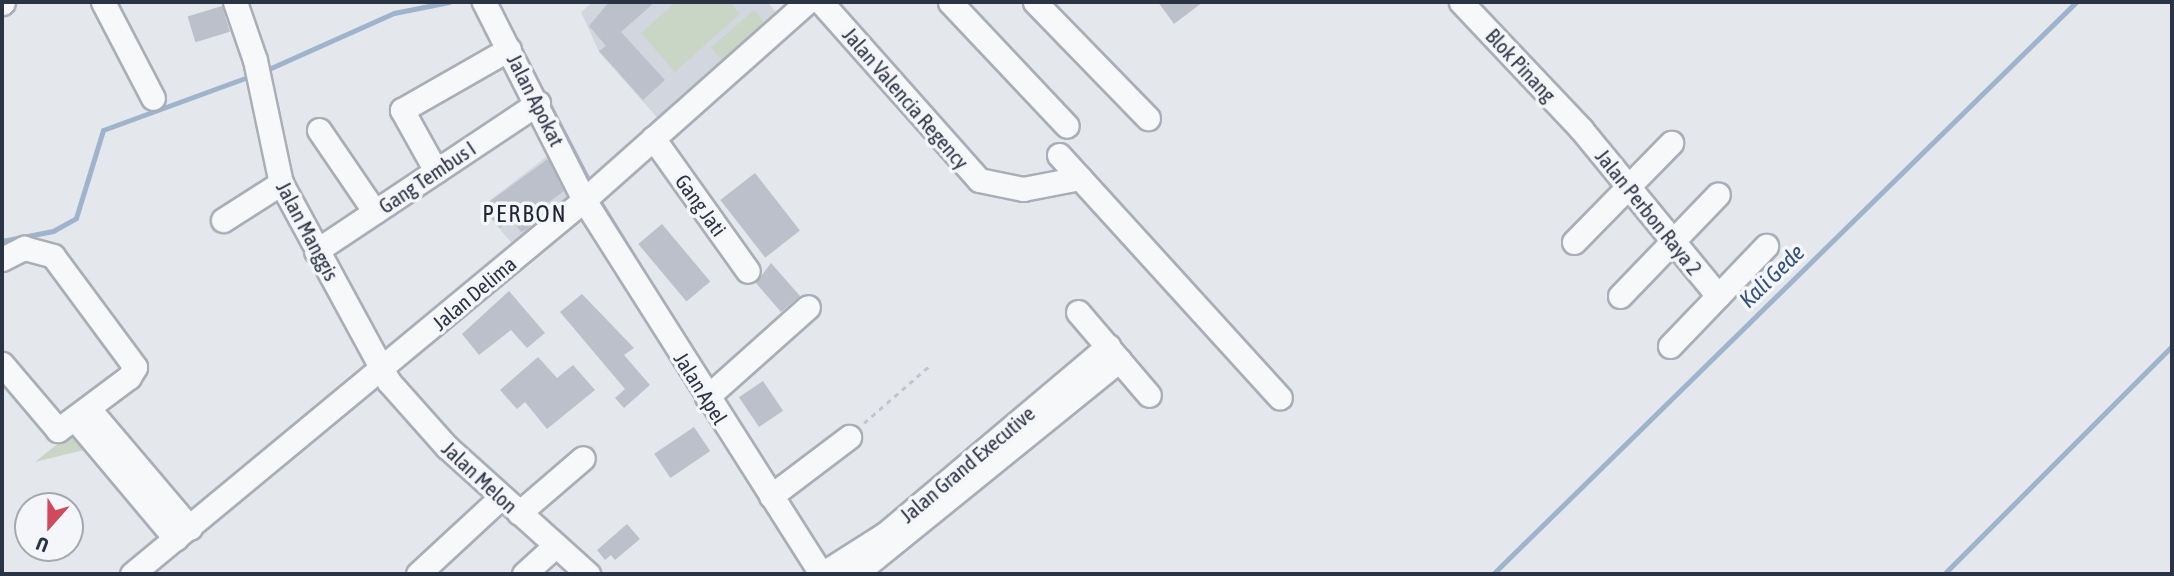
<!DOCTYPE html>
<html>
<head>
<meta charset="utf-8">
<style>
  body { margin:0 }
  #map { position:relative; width:2174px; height:576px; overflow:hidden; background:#e4e7ec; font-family:"Asap Condensed",sans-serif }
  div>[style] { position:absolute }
  .built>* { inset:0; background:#d2d6de }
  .green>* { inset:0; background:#c9d6c5; transform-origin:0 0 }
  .stream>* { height:5px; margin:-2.5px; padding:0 2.5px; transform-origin:2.5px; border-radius:2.5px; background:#9fb4cc }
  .building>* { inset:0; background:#bbc0ca; transform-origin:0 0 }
  .path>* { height:2.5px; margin-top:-1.25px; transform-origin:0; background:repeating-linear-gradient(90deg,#c2c5cb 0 5px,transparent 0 10px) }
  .roads { filter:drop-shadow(2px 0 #a9aeb7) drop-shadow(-2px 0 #a9aeb7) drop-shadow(0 2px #a9aeb7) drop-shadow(0 -2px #a9aeb7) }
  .minor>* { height:23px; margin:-11.5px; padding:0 11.5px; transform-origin:11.5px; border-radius:11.5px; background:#f7f8fa }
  span { translate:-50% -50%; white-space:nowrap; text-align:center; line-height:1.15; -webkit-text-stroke:7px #f4f6f9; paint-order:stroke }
  .street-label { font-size:21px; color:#2b3445 }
  .water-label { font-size:23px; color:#34527a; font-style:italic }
  .quarter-label { font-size:24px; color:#1d2536; letter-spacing:2px }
  .frame { position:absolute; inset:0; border:4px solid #2b3445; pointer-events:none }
  .north { position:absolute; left:14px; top:492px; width:70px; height:70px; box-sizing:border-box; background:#f4f6f9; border:2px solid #a4a8b1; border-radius:50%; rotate:201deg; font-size:19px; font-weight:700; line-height:28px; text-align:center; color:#2b3445 }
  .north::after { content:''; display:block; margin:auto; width:24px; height:32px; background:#d1495b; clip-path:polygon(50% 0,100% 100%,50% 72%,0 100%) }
</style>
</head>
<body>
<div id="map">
  <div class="built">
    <i style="clip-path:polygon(593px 2px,767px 2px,780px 16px,661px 122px,599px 52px,581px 12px)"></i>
    <i style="clip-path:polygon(554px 151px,573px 194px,516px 248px,481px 207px)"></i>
  </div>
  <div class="green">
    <i style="clip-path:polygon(676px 2px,730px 2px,740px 14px,675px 72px,641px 33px)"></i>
    <i style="left:754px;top:10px;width:18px;height:57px;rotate:49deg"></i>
    <i style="clip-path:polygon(76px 429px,92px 448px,35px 462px)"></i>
  </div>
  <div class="stream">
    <i style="left:496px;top:2px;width:206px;rotate:62.6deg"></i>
    <i style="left:262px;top:72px;width:145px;rotate:-24.1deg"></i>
    <i style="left:394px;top:13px;width:56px;rotate:-11.3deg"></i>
    <i style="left:597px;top:197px;width:141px;rotate:58.3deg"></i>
    <i style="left:2px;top:241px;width:52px;rotate:-11.1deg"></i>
    <i style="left:53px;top:231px;width:26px;rotate:-29deg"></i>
    <i style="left:76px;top:218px;width:92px;rotate:-72.9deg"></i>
    <i style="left:103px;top:130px;width:160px;rotate:-20.1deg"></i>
    <i style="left:810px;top:536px;width:32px;rotate:56deg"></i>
    <i style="left:1493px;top:574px;width:817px;rotate:-44.45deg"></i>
    <i style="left:1944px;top:574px;width:322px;rotate:-45deg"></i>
  </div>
  <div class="building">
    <i style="clip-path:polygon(609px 2px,655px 2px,621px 32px,665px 80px,643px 100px,599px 51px,606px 46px,589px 26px)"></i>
    <i style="clip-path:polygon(1158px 2px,1203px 2px,1174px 24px)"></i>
    <i style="left:222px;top:6px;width:27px;height:36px;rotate:73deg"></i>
    <i style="clip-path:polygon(548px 159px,564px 191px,538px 210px,543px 215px,526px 230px,521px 232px,511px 219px,500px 228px,482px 207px)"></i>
    <i style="left:755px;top:173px;width:73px;height:44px;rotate:52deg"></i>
    <i style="left:662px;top:224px;width:75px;height:31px;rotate:50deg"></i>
    <i style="clip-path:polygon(771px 263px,800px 296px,781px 312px,756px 283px)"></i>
    <i style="clip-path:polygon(509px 291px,545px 333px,527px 348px,511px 330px,479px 355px,462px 334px)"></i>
    <i style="clip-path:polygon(582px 294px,634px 348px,624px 355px,650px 385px,624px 408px,615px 398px,625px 389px,560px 312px)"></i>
    <i style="clip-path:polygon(538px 357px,557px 378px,573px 365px,595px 390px,547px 429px,525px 402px,517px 409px,500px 390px)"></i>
    <i style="left:763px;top:381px;width:36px;height:29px;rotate:56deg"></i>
    <i style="left:694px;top:427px;width:29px;height:48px;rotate:56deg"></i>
    <i style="clip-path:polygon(627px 524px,640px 539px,615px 560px,611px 555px,605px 560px,597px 550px)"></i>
  </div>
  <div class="path">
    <i style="left:864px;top:423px;width:86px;rotate:-41.2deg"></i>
  </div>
  <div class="roads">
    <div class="minor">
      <i style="left:103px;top:2px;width:108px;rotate:62.5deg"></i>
      <i style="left:235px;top:2px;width:61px;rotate:71deg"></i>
      <i style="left:255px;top:60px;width:126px;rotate:78.1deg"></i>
      <i style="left:281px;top:183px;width:226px;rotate:61.5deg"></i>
      <i style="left:389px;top:382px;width:87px;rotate:48.3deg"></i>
      <i style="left:447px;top:447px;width:190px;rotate:42deg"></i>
      <i style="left:484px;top:2px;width:222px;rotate:63.2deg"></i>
      <i style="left:584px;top:200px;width:443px;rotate:57.6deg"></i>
      <i style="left:821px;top:2px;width:238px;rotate:48.4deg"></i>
      <i style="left:979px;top:180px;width:45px;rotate:11.6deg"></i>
      <i style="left:1023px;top:189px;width:58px;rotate:-10.9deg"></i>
      <i style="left:950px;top:2px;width:170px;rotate:46.7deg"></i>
      <i style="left:1035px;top:2px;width:162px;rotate:45.8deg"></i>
      <i style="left:1461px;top:2px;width:175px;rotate:46.6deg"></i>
      <i style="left:1581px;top:129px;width:216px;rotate:50.6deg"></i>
      <i style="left:2px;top:3px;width:1px;rotate:-45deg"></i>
      <i style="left:319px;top:130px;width:99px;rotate:55.7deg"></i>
      <i style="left:653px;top:138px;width:163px;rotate:54.5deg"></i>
      <i style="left:1059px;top:155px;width:328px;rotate:47.7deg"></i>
      <i style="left:436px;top:171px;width:70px;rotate:-119.1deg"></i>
      <i style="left:402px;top:110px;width:123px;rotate:-29.7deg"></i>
      <i style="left:223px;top:220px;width:69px;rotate:-32.5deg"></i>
      <i style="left:1574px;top:242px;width:139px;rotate:-45.6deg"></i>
      <i style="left:316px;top:251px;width:267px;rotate:-33.7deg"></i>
      <i style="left:2px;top:259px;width:25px;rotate:-27deg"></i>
      <i style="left:24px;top:248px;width:30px;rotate:15deg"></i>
      <i style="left:53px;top:256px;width:138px;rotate:53.5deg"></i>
      <i style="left:135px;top:367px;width:12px;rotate:121deg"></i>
      <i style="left:129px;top:377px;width:89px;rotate:143.3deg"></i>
      <i style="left:58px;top:430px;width:87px;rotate:-130.3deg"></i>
      <i style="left:1620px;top:296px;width:141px;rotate:-46.1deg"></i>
      <i style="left:1078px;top:312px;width:109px;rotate:49.5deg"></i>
      <i style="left:1670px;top:346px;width:139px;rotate:-46.2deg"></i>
      <i style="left:707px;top:397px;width:135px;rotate:-41.7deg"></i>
      <i style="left:89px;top:409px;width:156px;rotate:49.7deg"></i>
      <i style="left:76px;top:420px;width:155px;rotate:50deg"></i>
      <i style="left:771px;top:496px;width:98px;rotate:-37.1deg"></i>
      <i style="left:519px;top:513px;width:84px;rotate:-40.7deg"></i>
      <i style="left:132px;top:574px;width:587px;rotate:-39.61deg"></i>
      <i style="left:584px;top:200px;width:298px;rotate:-41.6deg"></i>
      <i style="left:418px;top:574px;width:112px;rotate:-42.8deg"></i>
      <i style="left:524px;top:574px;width:43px;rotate:-42.2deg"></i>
      <i style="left:822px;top:574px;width:75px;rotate:-32.4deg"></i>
      <i style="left:885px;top:534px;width:292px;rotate:-40.1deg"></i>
      <i style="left:855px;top:574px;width:340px;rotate:-39deg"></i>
    </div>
  </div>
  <div class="street-label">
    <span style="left:1521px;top:65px;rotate:47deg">Blok Pinang</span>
    <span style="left:906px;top:98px;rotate:49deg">Jalan Valencia Regency</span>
    <span style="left:536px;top:100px;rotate:63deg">Jalan Apokat</span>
    <span style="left:427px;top:177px;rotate:-34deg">Gang Tembus I</span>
    <span style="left:701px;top:205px;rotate:54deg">Gang Jati</span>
    <span style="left:1649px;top:212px;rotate:51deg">Jalan Perbon Raya 2</span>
    <span style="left:308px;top:231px;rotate:62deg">Jalan Manggis</span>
    <span style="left:474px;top:293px;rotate:-40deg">Jalan Delima</span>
    <span style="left:701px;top:388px;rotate:58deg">Jalan Apel</span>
    <span style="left:967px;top:464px;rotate:-40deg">Jalan Grand Executive</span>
    <span style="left:480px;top:477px;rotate:43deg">Jalan Melon</span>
  </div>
  <div class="water-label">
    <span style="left:1772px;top:276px;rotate:-44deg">Kali Gede</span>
  </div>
  <div class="quarter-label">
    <span style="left:525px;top:214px">PERBON</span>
  </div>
  <div class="frame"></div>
  <div class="north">U</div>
</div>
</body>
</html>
